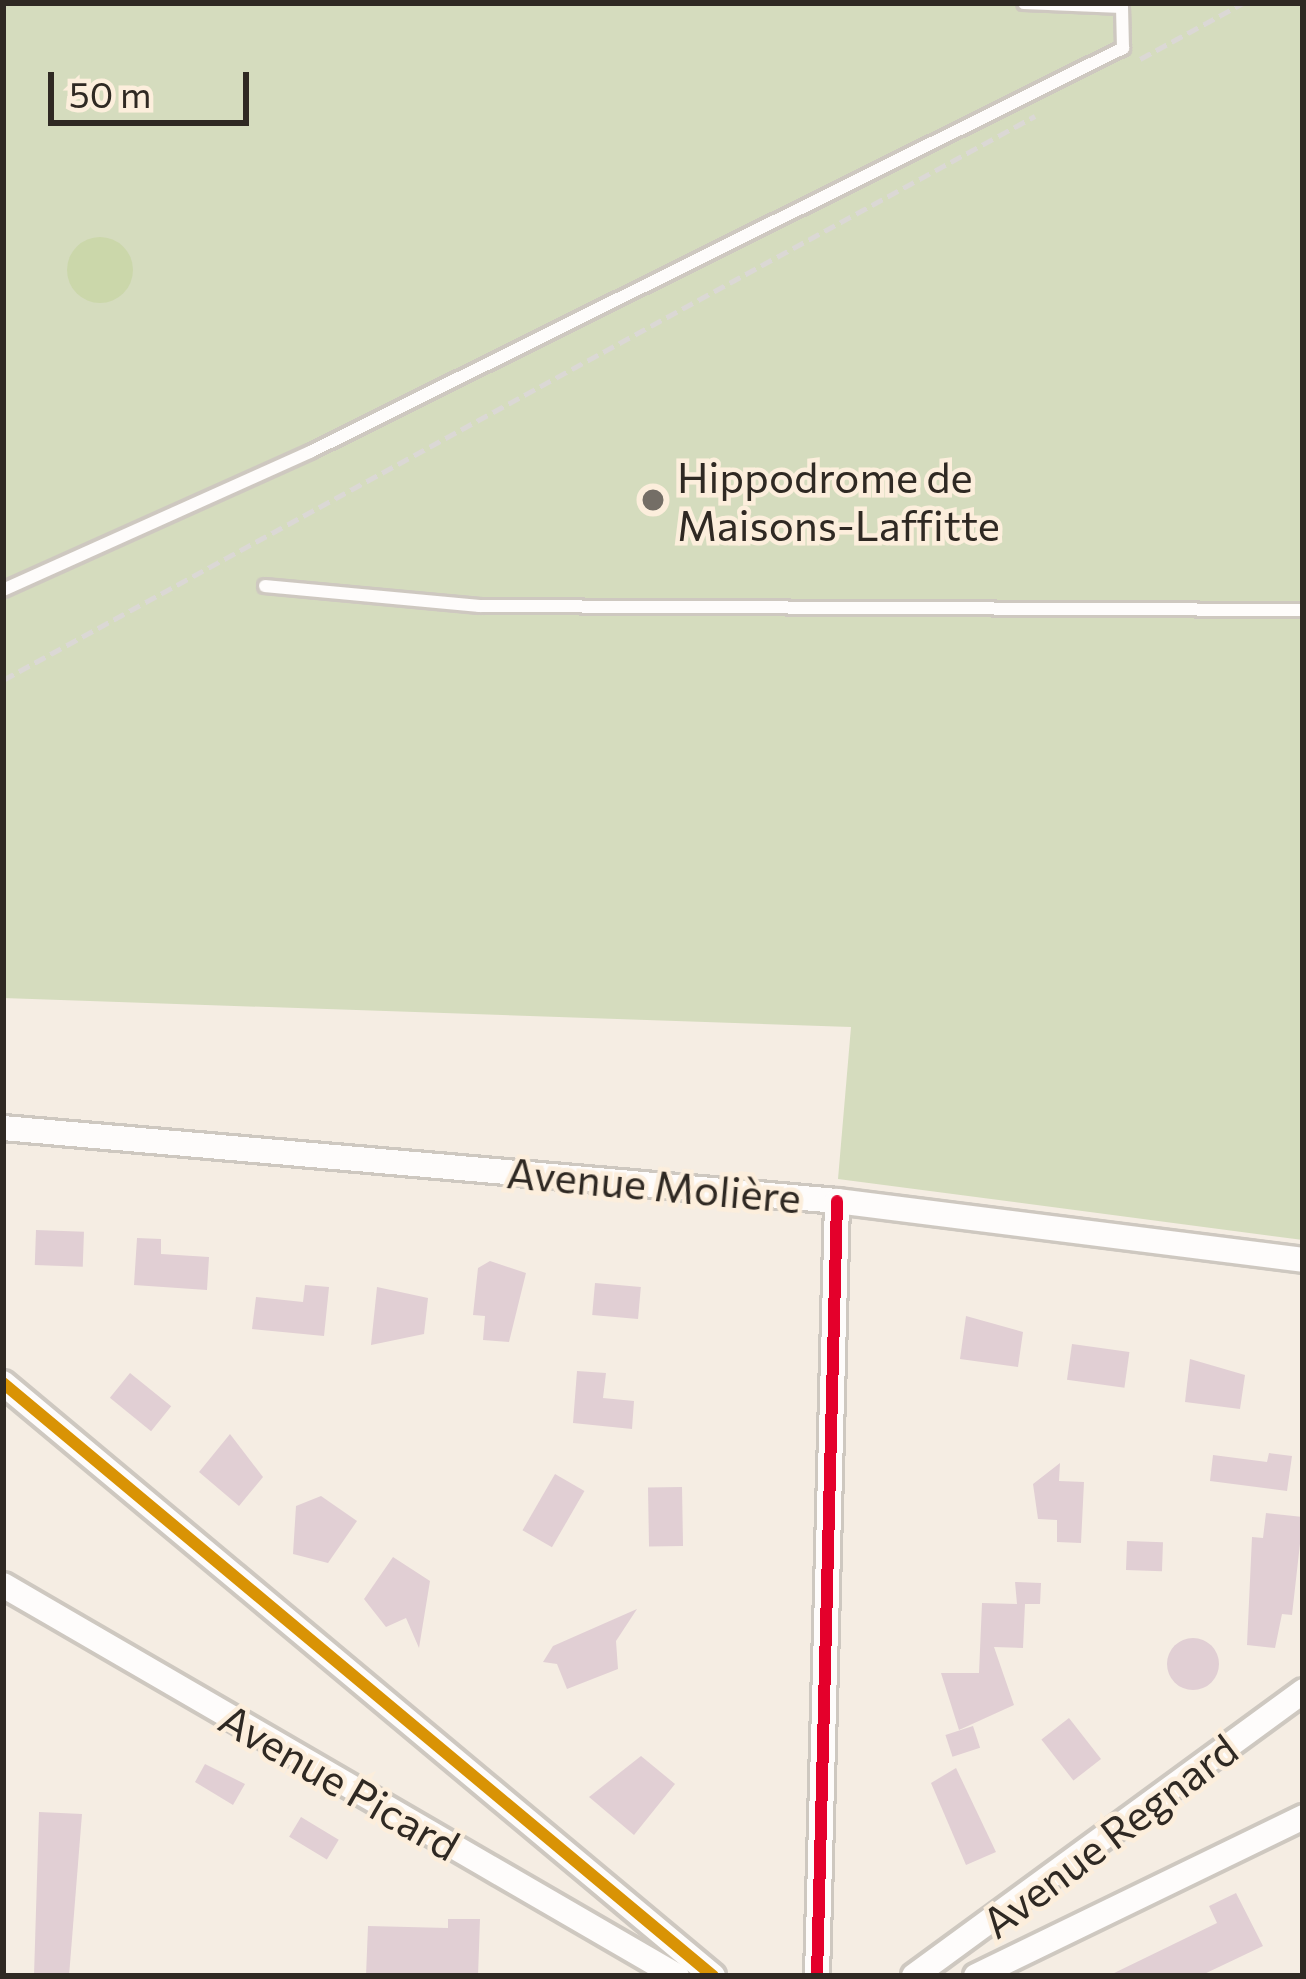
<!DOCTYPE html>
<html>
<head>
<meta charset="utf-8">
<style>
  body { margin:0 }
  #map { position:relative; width:1306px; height:1979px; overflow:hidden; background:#f5ede3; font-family:Commissioner,sans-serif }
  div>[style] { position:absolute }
  .green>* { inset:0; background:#d5dcbe }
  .forest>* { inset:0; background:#cbd7aa }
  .round { border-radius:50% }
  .building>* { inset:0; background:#e1cfd4; transform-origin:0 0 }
  .path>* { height:4.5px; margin-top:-2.25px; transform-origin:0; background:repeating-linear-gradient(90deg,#dbd8d5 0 12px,transparent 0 18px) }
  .roads { filter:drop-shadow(3px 0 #cec8c0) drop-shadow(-3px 0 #cec8c0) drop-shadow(0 3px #cec8c0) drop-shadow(0 -3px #cec8c0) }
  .lane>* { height:12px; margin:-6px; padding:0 6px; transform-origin:6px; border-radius:6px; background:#fefcfb }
  .street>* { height:24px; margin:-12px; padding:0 12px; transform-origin:12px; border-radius:12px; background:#fefcfb }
  .bus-1>* { height:12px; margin:-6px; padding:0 6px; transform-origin:6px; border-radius:6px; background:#d99305 }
  .bus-2>* { height:12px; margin:-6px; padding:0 6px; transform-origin:6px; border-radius:6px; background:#e4002b }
  .dots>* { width:33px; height:33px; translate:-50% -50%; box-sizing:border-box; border:6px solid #fceedc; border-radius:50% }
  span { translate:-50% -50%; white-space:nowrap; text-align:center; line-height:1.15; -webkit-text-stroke:9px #fceedc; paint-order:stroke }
  .poi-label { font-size:42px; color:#2f2923 }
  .left { translate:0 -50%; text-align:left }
  .street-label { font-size:42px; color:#2f2923 }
  .frame { position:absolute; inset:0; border:6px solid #2f2923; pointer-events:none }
  .scale { position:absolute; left:48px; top:72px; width:201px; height:54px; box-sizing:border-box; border:6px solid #2f2923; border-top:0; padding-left:15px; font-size:36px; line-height:42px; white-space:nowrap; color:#2f2923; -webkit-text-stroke:9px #fceedc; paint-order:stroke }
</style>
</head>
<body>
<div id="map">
  <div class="green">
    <i style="clip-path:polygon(3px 3px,1303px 3px,1303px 1240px,838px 1179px,851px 1027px,3px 998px)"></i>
  </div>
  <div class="forest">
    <i class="round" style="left:67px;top:237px;width:66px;height:66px"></i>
  </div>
  <div class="building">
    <i style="left:36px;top:1230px;width:48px;height:35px;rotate:2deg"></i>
    <i style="clip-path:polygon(137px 1238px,161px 1239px,161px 1254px,209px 1257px,207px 1290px,134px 1285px)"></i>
    <i style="clip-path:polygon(490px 1261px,526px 1273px,509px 1342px,483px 1340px,485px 1316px,473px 1315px,478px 1268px)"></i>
    <i style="left:595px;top:1283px;width:46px;height:32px;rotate:5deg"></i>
    <i style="clip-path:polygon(305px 1285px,329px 1287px,324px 1336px,252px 1329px,256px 1297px,303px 1302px)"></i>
    <i style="clip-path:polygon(377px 1287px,428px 1298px,424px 1334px,371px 1345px)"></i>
    <i style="clip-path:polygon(966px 1316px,1023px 1332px,1018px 1367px,960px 1359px)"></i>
    <i style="left:1072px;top:1344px;width:58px;height:36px;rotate:8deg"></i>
    <i style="clip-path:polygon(1190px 1359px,1245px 1375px,1240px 1409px,1185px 1402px)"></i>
    <i style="clip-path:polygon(577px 1371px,606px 1373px,603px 1398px,634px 1401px,632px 1429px,573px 1423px)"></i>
    <i style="left:130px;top:1373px;width:53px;height:32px;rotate:39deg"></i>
    <i style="clip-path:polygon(230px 1434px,263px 1477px,239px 1506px,199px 1472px)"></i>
    <i style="clip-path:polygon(1269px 1453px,1292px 1456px,1287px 1491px,1210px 1481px,1213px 1455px,1267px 1462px)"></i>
    <i style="clip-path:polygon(1060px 1463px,1059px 1481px,1084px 1482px,1081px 1543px,1057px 1542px,1057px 1520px,1038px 1519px,1033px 1484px)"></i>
    <i style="left:555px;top:1474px;width:34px;height:65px;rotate:30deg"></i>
    <i style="left:682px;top:1487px;width:59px;height:34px;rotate:89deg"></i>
    <i style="clip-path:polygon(321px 1496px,357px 1521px,328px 1563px,293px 1554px,296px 1506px)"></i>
    <i style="clip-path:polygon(1266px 1513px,1303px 1517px,1292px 1615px,1282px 1614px,1275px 1648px,1247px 1645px,1252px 1537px,1263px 1538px)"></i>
    <i style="left:1127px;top:1541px;width:36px;height:29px;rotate:2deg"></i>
    <i style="clip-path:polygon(393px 1557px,430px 1581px,419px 1648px,406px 1618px,386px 1627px,364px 1599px)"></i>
    <i style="clip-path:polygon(1015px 1582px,1041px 1583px,1040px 1604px,1025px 1604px,1023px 1648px,994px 1647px,1014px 1705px,959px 1730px,941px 1673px,979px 1673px,982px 1603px,1017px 1604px)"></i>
    <i style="clip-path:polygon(637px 1609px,616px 1641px,618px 1669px,567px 1689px,557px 1664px,543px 1662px,553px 1646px)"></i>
    <i class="round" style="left:1167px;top:1638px;width:52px;height:52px"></i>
    <i style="left:1069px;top:1718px;width:52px;height:35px;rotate:52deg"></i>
    <i style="left:973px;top:1726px;width:23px;height:29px;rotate:72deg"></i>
    <i style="clip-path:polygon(641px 1756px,675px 1784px,634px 1835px,589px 1797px)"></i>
    <i style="clip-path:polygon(205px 1764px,245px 1784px,233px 1805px,195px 1782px)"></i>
    <i style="clip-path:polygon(956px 1768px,996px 1852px,966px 1865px,931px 1783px)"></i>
    <i style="clip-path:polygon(39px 1812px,82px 1814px,69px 1976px,34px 1976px)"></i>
    <i style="left:301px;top:1817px;width:44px;height:23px;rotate:31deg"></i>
    <i style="clip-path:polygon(1236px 1893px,1263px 1946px,1200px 1976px,1108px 1976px,1217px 1923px,1209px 1906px)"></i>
    <i style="clip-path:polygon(448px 1919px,480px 1919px,478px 1976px,366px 1976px,368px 1926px,448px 1928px)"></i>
  </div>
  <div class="path">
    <i style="left:1140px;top:59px;width:117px;rotate:-28.5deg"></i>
    <i style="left:3px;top:680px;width:1176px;rotate:-28.66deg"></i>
  </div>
  <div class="roads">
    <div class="lane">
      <i style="left:265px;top:586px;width:215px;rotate:5.3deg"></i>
      <i style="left:479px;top:606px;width:824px;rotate:0.28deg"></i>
      <i style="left:3px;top:590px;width:337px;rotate:-24.2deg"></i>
      <i style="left:310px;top:452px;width:908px;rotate:-26.42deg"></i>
      <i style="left:1123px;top:48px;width:41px;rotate:-91.4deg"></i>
      <i style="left:1122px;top:7px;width:98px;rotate:-177.7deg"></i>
    </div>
    <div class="street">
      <i style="left:3px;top:1128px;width:837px;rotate:5deg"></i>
      <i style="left:837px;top:1201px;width:470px;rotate:7.2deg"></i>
      <i style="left:3px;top:1383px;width:925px;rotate:39.87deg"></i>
      <i style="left:3px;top:1585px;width:779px;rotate:30.12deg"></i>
      <i style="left:817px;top:1976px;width:775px;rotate:-88.52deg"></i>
      <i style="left:914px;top:1976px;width:482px;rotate:-36.2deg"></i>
      <i style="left:976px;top:1976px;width:364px;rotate:-25.9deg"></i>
    </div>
  </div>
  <div class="bus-1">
    <i style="left:3px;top:1383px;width:925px;rotate:39.87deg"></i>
  </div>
  <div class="bus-2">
    <i style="left:817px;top:1976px;width:775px;rotate:-88.52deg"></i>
  </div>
  <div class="dots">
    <i style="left:653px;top:500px;background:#746e66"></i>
  </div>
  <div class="poi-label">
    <span class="left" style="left:677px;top:500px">Hippodrome de<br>Maisons-Laffitte</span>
  </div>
  <div class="street-label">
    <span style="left:654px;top:1184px;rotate:5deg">Avenue Molière</span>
    <span style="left:340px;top:1781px;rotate:30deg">Avenue Picard</span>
    <span style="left:1109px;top:1835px;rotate:-37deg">Avenue Regnard</span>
  </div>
  <div class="frame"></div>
  <div class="scale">50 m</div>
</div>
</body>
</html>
